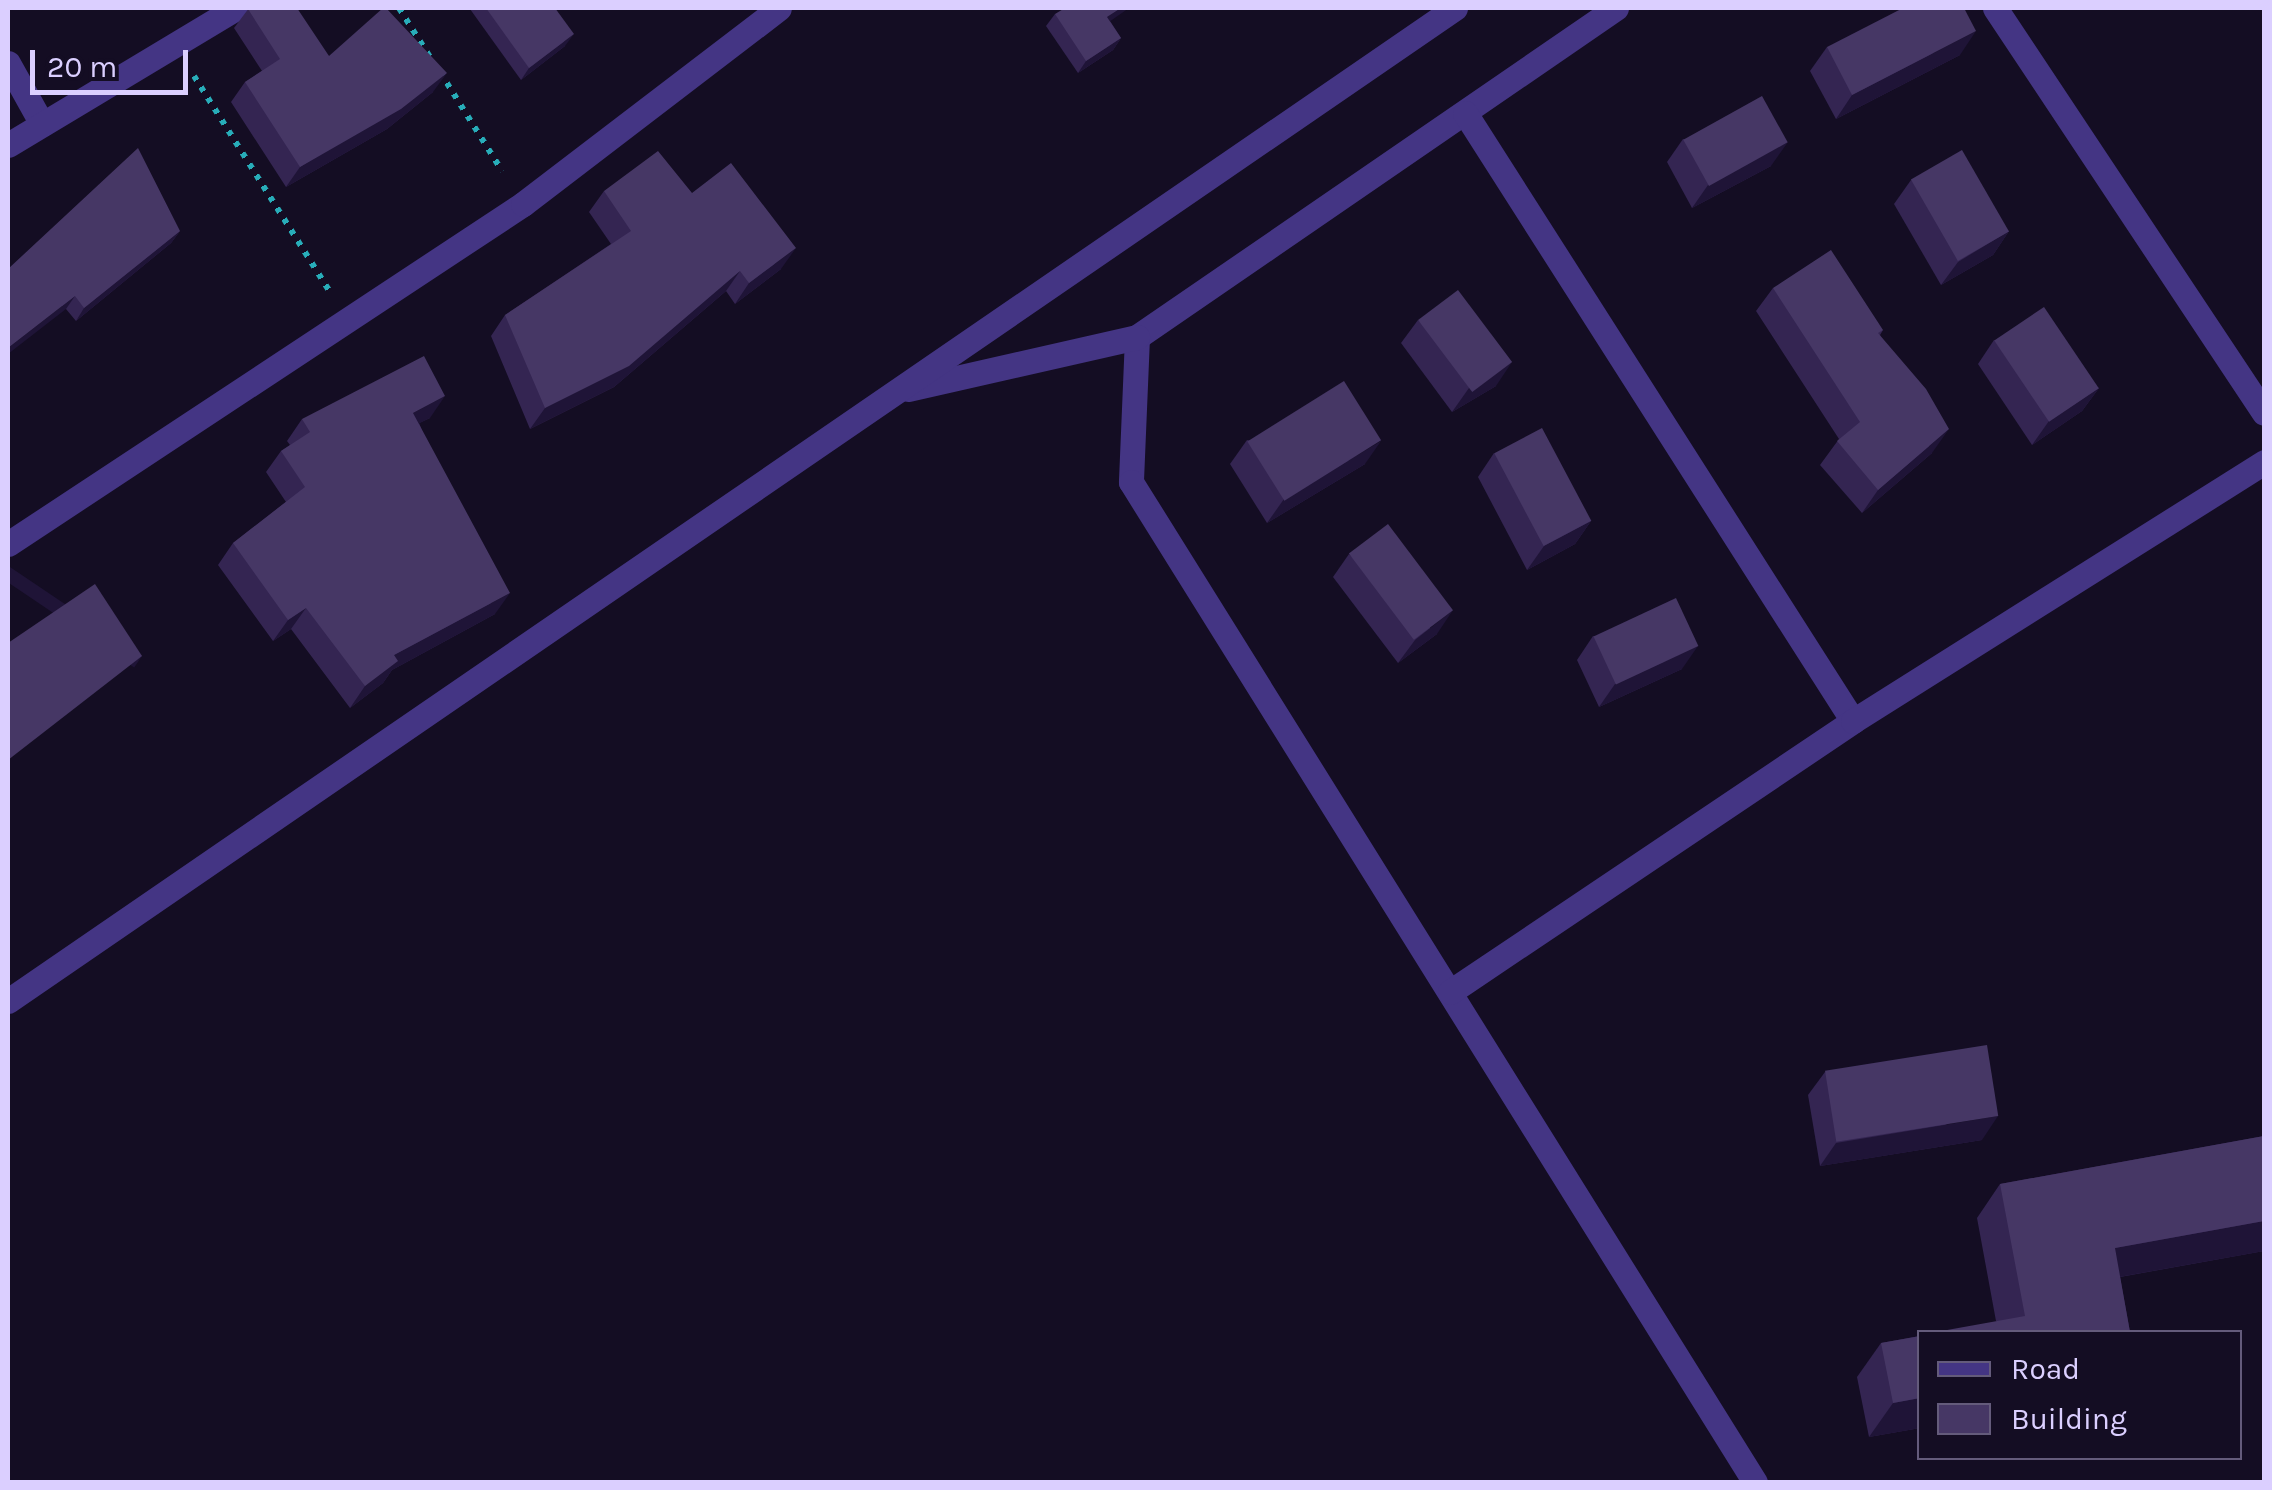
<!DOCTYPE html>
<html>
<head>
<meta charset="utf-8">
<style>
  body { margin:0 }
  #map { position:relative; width:2272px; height:1490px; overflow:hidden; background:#140d23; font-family:Karla,sans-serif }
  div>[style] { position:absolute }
  .path>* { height:6px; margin-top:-3px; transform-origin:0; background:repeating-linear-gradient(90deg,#28adb9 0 5px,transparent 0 13px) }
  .minor>* { height:25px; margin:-12.5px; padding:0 12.5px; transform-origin:12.5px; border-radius:12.5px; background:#443584 }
  .wall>* { inset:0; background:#342552 }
  .shaded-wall>* { inset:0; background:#1f1437; transform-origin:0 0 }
  .building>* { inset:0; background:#463765; transform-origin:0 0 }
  span { translate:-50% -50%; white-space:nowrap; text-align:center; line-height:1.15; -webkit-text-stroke:8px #140d23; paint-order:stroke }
  .frame { position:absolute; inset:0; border:10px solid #dbcfff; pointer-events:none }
  .legend { position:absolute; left:1917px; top:1330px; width:325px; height:130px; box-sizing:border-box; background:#140d23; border:2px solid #645b7b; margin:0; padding:12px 18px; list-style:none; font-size:30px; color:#dbcfff }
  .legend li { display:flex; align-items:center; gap:20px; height:50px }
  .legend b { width:50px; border:2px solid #645b7b }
  .scale { position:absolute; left:30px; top:50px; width:158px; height:45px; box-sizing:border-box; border:5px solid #dbcfff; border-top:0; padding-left:12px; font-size:30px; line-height:35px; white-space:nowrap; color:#dbcfff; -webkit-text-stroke:8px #140d23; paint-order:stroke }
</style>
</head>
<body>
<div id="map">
  <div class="path">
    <i style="left:399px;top:8px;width:58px;rotate:57.7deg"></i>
    <i style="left:440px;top:72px;width:117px;rotate:57.9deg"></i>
    <i style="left:194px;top:76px;width:253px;rotate:57.8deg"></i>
  </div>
  <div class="minor">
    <i style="left:1616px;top:8px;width:581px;rotate:145.52deg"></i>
    <i style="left:1137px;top:337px;width:145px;rotate:92.4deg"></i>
    <i style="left:1131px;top:482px;width:1179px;rotate:58.04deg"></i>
    <i style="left:1995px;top:8px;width:486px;rotate:56.4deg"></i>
    <i style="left:8px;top:63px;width:70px;rotate:60.9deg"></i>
    <i style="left:1465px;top:113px;width:721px;rotate:57.46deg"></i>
    <i style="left:8px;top:145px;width:266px;rotate:-31deg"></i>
    <i style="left:908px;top:389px;width:235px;rotate:-12.8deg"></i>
    <i style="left:8px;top:544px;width:617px;rotate:-33.43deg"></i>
    <i style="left:523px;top:204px;width:322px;rotate:-37.4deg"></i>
    <i style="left:1450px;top:992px;width:486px;rotate:-33.9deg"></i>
    <i style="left:1853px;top:721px;width:486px;rotate:-32.2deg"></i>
    <i style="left:8px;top:1001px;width:1755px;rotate:-34.46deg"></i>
  </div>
  <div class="wall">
    <i style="clip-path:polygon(249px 8px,329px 56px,433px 92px,387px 129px,286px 187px,231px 102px,245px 82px,262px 71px,234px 28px)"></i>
    <i style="clip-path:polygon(471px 8px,555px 8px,565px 46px,521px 80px,470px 9px)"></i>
    <i style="clip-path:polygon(1055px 14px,1110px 21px,1121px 38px,1113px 50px,1078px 73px,1046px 26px)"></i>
    <i style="clip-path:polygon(1827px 47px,1960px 55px,1836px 119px,1810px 71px)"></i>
    <i style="clip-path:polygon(1683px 139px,1771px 166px,1692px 208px,1667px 162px)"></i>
    <i style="clip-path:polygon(1911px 180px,2009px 231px,1993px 255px,1941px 285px,1894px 204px)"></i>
    <i style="clip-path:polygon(604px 191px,692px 193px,781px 269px,735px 304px,726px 291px,614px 387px,530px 429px,491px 336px,505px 315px,611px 244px,589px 212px)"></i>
    <i style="clip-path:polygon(180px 231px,171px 243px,76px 321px,66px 309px,8px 269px)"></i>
    <i style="clip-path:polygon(1773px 288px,1883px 330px,1880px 335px,1932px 453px,1862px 513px,1820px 465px,1839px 439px,1756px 311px)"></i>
    <i style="clip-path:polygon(1418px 320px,1496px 386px,1452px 412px,1401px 343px)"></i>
    <i style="clip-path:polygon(1994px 340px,2099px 388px,2082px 411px,2032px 445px,1978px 364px)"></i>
    <i style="clip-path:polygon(430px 418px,419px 423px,495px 614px,392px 670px,383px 683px,350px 708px,291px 629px,273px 641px,218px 565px,233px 543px,286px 502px,266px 472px,281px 451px,290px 445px,287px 441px,302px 419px)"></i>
    <i style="clip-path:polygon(1247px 440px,1365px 464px,1267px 523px,1230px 464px)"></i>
    <i style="clip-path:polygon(1494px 453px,1591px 521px,1575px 544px,1527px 570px,1478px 477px)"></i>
    <i style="clip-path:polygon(1349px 554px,1437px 634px,1398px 663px,1333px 577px)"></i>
    <i style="clip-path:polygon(1593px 636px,1682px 669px,1599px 707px,1577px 660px)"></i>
    <i style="clip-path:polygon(1825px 1072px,1982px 1140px,1820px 1166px,1808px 1095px)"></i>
    <i style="clip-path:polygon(2264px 1136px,2264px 1251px,2120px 1277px,2130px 1332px,1996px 1321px,1977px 1218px,2000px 1184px)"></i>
    <i style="clip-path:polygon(1920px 1336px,1920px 1428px,1869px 1437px,1857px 1377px,1881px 1343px)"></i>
  </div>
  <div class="shaded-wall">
    <i style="clip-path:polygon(1121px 8px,1129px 8px,1099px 29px,1107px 17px)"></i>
    <i style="clip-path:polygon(1976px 31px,1960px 55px,1836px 119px,1852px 95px)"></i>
    <i style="clip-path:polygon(574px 34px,565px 46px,521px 80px,529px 68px)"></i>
    <i style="clip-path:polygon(1121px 38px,1113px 50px,1078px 73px,1086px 61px)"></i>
    <i style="clip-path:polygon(447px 73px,433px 92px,387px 129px,286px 187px,300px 167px)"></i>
    <i style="clip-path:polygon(1788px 142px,1771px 166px,1692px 208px,1708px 185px)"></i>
    <i style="clip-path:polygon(180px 231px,171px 243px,76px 321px,84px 308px)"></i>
    <i style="clip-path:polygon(2009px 231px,1993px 255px,1941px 285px,1958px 262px)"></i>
    <i style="clip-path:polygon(796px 248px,781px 269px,735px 304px,749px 283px)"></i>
    <i style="clip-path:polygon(740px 271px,726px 291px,614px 387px,530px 429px,545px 408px)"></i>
    <i style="clip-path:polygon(75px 296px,66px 309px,8px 354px,8px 348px)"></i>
    <i style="clip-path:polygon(1512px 362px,1496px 386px,1452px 412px,1469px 388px)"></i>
    <i style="clip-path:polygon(2099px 388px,2082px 411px,2032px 445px,2049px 421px)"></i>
    <i style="clip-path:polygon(445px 396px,430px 418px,398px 434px,413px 413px)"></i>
    <i style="clip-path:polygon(1949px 429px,1932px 453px,1862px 513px,1878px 490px)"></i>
    <i style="clip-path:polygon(1381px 441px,1365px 464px,1267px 523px,1284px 499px)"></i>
    <i style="clip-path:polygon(1591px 521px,1575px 544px,1527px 570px,1544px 546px)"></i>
    <i style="clip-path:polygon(510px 593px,495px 614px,392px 670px,383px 683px,350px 708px,365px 686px,394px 655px)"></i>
    <i style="clip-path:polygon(306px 608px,291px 629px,273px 641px,288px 620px)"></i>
    <i style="clip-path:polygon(1453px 610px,1437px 634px,1398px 663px,1415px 640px)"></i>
    <i style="clip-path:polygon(1698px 646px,1682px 669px,1599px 707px,1615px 684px)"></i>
    <i style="left:142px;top:656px;width:14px;height:170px;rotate:124deg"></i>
    <i style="clip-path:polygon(1998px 1116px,1982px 1140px,1820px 1166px,1836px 1143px)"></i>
    <i style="clip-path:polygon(2264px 1221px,2264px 1251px,2091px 1282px,2115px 1248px)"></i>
    <i style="clip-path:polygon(1920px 1398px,1920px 1428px,1869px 1437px,1893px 1403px)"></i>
  </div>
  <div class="building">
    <i style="clip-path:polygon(249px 8px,297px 8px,329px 56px,383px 8px,386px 8px,447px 73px,401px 109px,300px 167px,245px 82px,280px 59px,248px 9px)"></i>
    <i style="clip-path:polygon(486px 8px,555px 8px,574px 34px,529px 68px)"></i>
    <i style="clip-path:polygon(1065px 8px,1121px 8px,1107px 17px,1121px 38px,1086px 61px,1055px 14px)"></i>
    <i style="clip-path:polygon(1903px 8px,1964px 8px,1976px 31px,1852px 95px,1827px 47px)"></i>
    <i style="left:1762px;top:96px;width:53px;height:90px;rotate:61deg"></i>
    <i style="clip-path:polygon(138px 148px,180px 231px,84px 308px,75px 296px,8px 348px,8px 269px)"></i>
    <i style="left:1962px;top:150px;width:94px;height:59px;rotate:60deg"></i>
    <i style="clip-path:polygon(658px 151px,692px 193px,731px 163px,796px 248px,749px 283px,740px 271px,629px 366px,545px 408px,505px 315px,631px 231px,604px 191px)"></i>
    <i style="clip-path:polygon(1831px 250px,1883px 330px,1878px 333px,1926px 389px,1949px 429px,1878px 490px,1837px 441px,1860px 422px,1773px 288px)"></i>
    <i style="left:1458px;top:290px;width:90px;height:50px;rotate:53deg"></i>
    <i style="left:2044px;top:307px;width:98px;height:60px;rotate:56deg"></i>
    <i style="clip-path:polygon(424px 356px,445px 396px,413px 413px,510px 593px,394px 655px,398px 661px,365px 686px,306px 608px,288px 620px,233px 543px,305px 487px,281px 451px,310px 432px,302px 419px)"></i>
    <i style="left:1344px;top:381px;width:70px;height:114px;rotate:58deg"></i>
    <i style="left:1542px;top:428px;width:105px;height:54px;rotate:62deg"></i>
    <i style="left:1388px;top:524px;width:108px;height:49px;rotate:53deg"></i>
    <i style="clip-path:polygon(95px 584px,142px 656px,8px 760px,8px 643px)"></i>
    <i style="left:1676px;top:598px;width:53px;height:91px;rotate:65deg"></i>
    <i style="left:1987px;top:1045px;width:72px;height:164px;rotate:81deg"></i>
    <i style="clip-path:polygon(2264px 1136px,2264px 1221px,2115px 1248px,2130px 1332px,1936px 1332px,2025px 1316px,2000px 1184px)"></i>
    <i style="clip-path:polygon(1920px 1336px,1920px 1398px,1893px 1403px,1881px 1343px)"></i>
  </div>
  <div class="frame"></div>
  <ul class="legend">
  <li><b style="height:12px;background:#443584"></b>Road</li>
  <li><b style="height:28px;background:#463765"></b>Building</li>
  </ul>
  <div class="scale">20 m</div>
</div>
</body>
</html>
